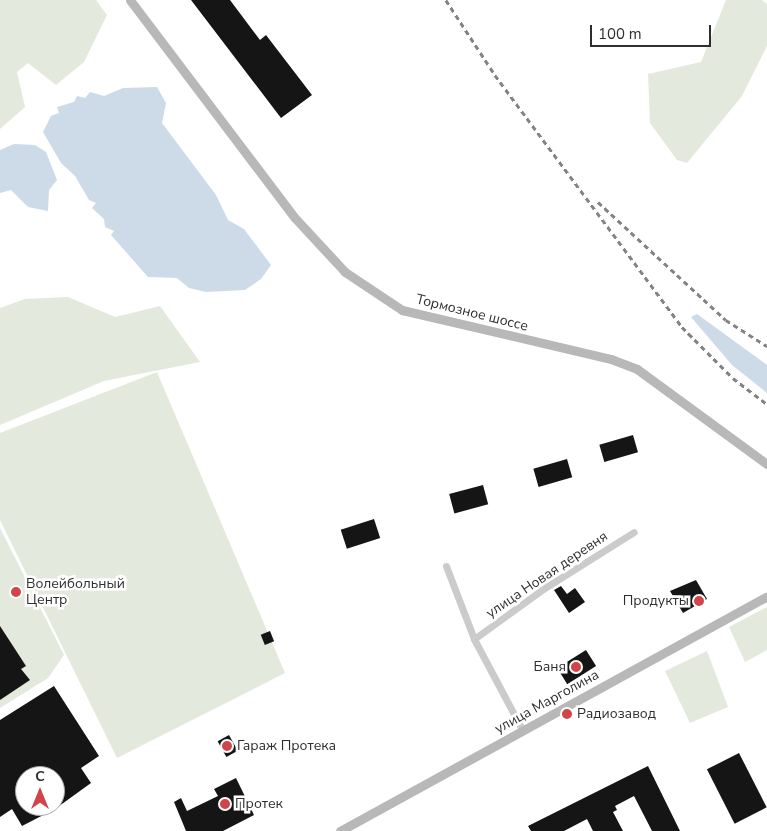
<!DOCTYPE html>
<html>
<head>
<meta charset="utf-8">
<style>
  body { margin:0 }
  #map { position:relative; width:767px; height:831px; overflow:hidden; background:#fff; font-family:"Nunito Sans",sans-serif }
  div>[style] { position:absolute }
  .green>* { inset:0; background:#e3e9dd }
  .water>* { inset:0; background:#ccdbe7 }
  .building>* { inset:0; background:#151515; transform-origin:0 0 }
  .street>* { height:7px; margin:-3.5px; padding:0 3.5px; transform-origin:3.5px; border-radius:3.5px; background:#cbcbcb }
  .secondary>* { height:9px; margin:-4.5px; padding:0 4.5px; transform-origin:4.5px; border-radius:4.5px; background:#b8b8b8 }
  .rail>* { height:2.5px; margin-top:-1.25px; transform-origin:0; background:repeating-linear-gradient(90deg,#838383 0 5px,transparent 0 9px) }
  .dots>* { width:14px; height:14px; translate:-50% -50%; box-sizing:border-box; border:2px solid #fff; border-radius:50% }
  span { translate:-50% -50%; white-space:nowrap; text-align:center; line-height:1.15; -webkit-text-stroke:5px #fff; paint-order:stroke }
  .street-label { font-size:14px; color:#2e2e2e }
  .poi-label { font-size:14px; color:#2e2e2e }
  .left { translate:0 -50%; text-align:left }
  .right { translate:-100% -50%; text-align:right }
  .north { position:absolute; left:15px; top:766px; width:50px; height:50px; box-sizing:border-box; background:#fff; border:1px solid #ababab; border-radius:50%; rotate:0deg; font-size:14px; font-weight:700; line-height:20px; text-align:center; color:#2e2e2e }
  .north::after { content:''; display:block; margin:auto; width:18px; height:22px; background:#cf4549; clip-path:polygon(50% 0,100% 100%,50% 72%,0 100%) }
  .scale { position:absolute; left:590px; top:25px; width:121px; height:22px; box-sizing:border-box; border:2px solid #2e2e2e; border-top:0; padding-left:6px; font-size:15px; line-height:18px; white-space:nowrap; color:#2e2e2e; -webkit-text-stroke:4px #fff; paint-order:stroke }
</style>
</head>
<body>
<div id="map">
  <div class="green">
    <i style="clip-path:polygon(0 0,96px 0,107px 15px,84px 62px,56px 85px,28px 63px,17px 72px,25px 107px,0 129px)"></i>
    <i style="clip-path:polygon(726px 0,762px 0,767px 4px,767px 46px,742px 96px,687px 163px,677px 160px,650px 123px,648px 74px,701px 62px)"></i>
    <i style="clip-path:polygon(68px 297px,115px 317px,160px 306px,200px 362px,104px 381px,0 425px,0 308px,25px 299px)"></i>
    <i style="clip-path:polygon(157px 372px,285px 673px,117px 758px,0 520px,0 433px)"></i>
    <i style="clip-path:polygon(0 528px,64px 655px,48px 678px,0 708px)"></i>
    <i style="clip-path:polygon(767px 607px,767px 650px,745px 662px,729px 627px)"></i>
    <i style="clip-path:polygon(707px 651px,728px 707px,690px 723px,665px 671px)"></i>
  </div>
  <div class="water">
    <i style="clip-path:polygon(157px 87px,166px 103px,162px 123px,216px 195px,228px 220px,244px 229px,271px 265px,261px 279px,245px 290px,206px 292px,189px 288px,177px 278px,148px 277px,111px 235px,114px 231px,105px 227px,104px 219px,92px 208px,96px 203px,89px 200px,75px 176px,61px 163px,43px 132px,51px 116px,59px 113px,57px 107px,74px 102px,77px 96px,85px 98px,90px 92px,104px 96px,123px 88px)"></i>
    <i style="clip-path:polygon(14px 144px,35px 145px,46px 152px,57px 180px,49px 190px,48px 211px,28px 207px,11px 190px,0 193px,0 150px)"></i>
    <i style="clip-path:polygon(697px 314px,767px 365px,767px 393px,732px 365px,691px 317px)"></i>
  </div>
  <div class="building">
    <i style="clip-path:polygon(191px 0,230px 0,260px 40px,266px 35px,312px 95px,281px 118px)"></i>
    <i style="left:633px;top:435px;width:18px;height:35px;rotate:74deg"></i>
    <i style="left:567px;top:459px;width:19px;height:35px;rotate:74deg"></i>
    <i style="left:483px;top:485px;width:20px;height:35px;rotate:75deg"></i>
    <i style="left:374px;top:519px;width:20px;height:35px;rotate:72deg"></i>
    <i style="clip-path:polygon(696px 580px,707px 599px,683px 613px,670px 591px)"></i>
    <i style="clip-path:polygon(561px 586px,567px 594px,575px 588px,585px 602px,569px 613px,554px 590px)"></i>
    <i style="clip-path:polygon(0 626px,26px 666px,21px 669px,30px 680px,0 700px)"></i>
    <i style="left:270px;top:631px;width:11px;height:10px;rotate:68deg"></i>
    <i style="left:586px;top:650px;width:19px;height:34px;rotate:58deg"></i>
    <i style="clip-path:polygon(evenodd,54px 686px,99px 756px,81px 768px,91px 783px,55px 809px,22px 826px,12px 809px,0 817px,0 720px,54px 686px,25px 776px,55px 776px,55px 806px,25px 806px,25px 776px)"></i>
    <i style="left:229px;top:735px;width:18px;height:13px;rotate:61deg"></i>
    <i style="left:739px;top:753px;width:61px;height:36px;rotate:63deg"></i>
    <i style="clip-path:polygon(648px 766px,680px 831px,652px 831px,634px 796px,615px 806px,617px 810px,613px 812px,623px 831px,593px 831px,587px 819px,564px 831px,531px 831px,528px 826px)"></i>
    <i style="clip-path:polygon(236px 778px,254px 815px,223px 831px,186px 831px,174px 802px,181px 798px,187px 811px,218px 796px,214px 789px)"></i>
  </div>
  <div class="street">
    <i style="left:446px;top:566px;width:78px;rotate:69deg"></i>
    <i style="left:474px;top:639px;width:104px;rotate:62deg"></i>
    <i style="left:474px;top:639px;width:85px;rotate:-35.9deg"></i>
    <i style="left:543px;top:589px;width:107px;rotate:-32.1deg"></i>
  </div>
  <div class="secondary">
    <i style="left:130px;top:0;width:273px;rotate:52.9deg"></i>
    <i style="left:295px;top:218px;width:74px;rotate:47.2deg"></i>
    <i style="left:345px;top:272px;width:69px;rotate:33.7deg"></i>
    <i style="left:402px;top:310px;width:215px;rotate:13.2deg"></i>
    <i style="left:611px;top:359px;width:28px;rotate:21deg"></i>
    <i style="left:637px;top:369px;width:161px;rotate:36.2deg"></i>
    <i style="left:340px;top:831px;width:487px;rotate:-28.8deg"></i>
  </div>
  <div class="rail">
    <i style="left:446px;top:0;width:90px;rotate:56.8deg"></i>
    <i style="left:495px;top:75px;width:314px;rotate:53.4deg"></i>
    <i style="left:682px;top:327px;width:72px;rotate:45deg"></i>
    <i style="left:733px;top:378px;width:43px;rotate:37.4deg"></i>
    <i style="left:598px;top:202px;width:174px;rotate:42.7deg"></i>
    <i style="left:726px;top:320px;width:49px;rotate:32.4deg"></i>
  </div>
  <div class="dots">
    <i style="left:16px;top:592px;background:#cf4549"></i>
    <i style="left:699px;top:601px;background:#cf4549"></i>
    <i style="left:576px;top:667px;background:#cf4549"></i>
    <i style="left:567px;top:714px;background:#cf4549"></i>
    <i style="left:227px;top:746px;background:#cf4549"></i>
    <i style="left:225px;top:804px;background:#cf4549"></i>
  </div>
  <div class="street-label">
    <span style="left:472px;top:313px;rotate:14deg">Тормозное шоссе</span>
    <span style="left:547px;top:575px;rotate:-34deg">улица Новая деревня</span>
    <span style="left:547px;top:702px;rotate:-29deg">улица Марголина</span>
  </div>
  <div class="poi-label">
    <span class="left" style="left:26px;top:592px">Волейбольный<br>Центр</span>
    <span class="right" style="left:689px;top:601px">Продукты</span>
    <span class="right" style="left:566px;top:667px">Баня</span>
    <span class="left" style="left:577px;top:714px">Радиозавод</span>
    <span class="left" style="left:237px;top:746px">Гараж Протека</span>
    <span class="left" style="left:235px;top:804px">Протек</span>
  </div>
  <div class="north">С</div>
  <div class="scale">100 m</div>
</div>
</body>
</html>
